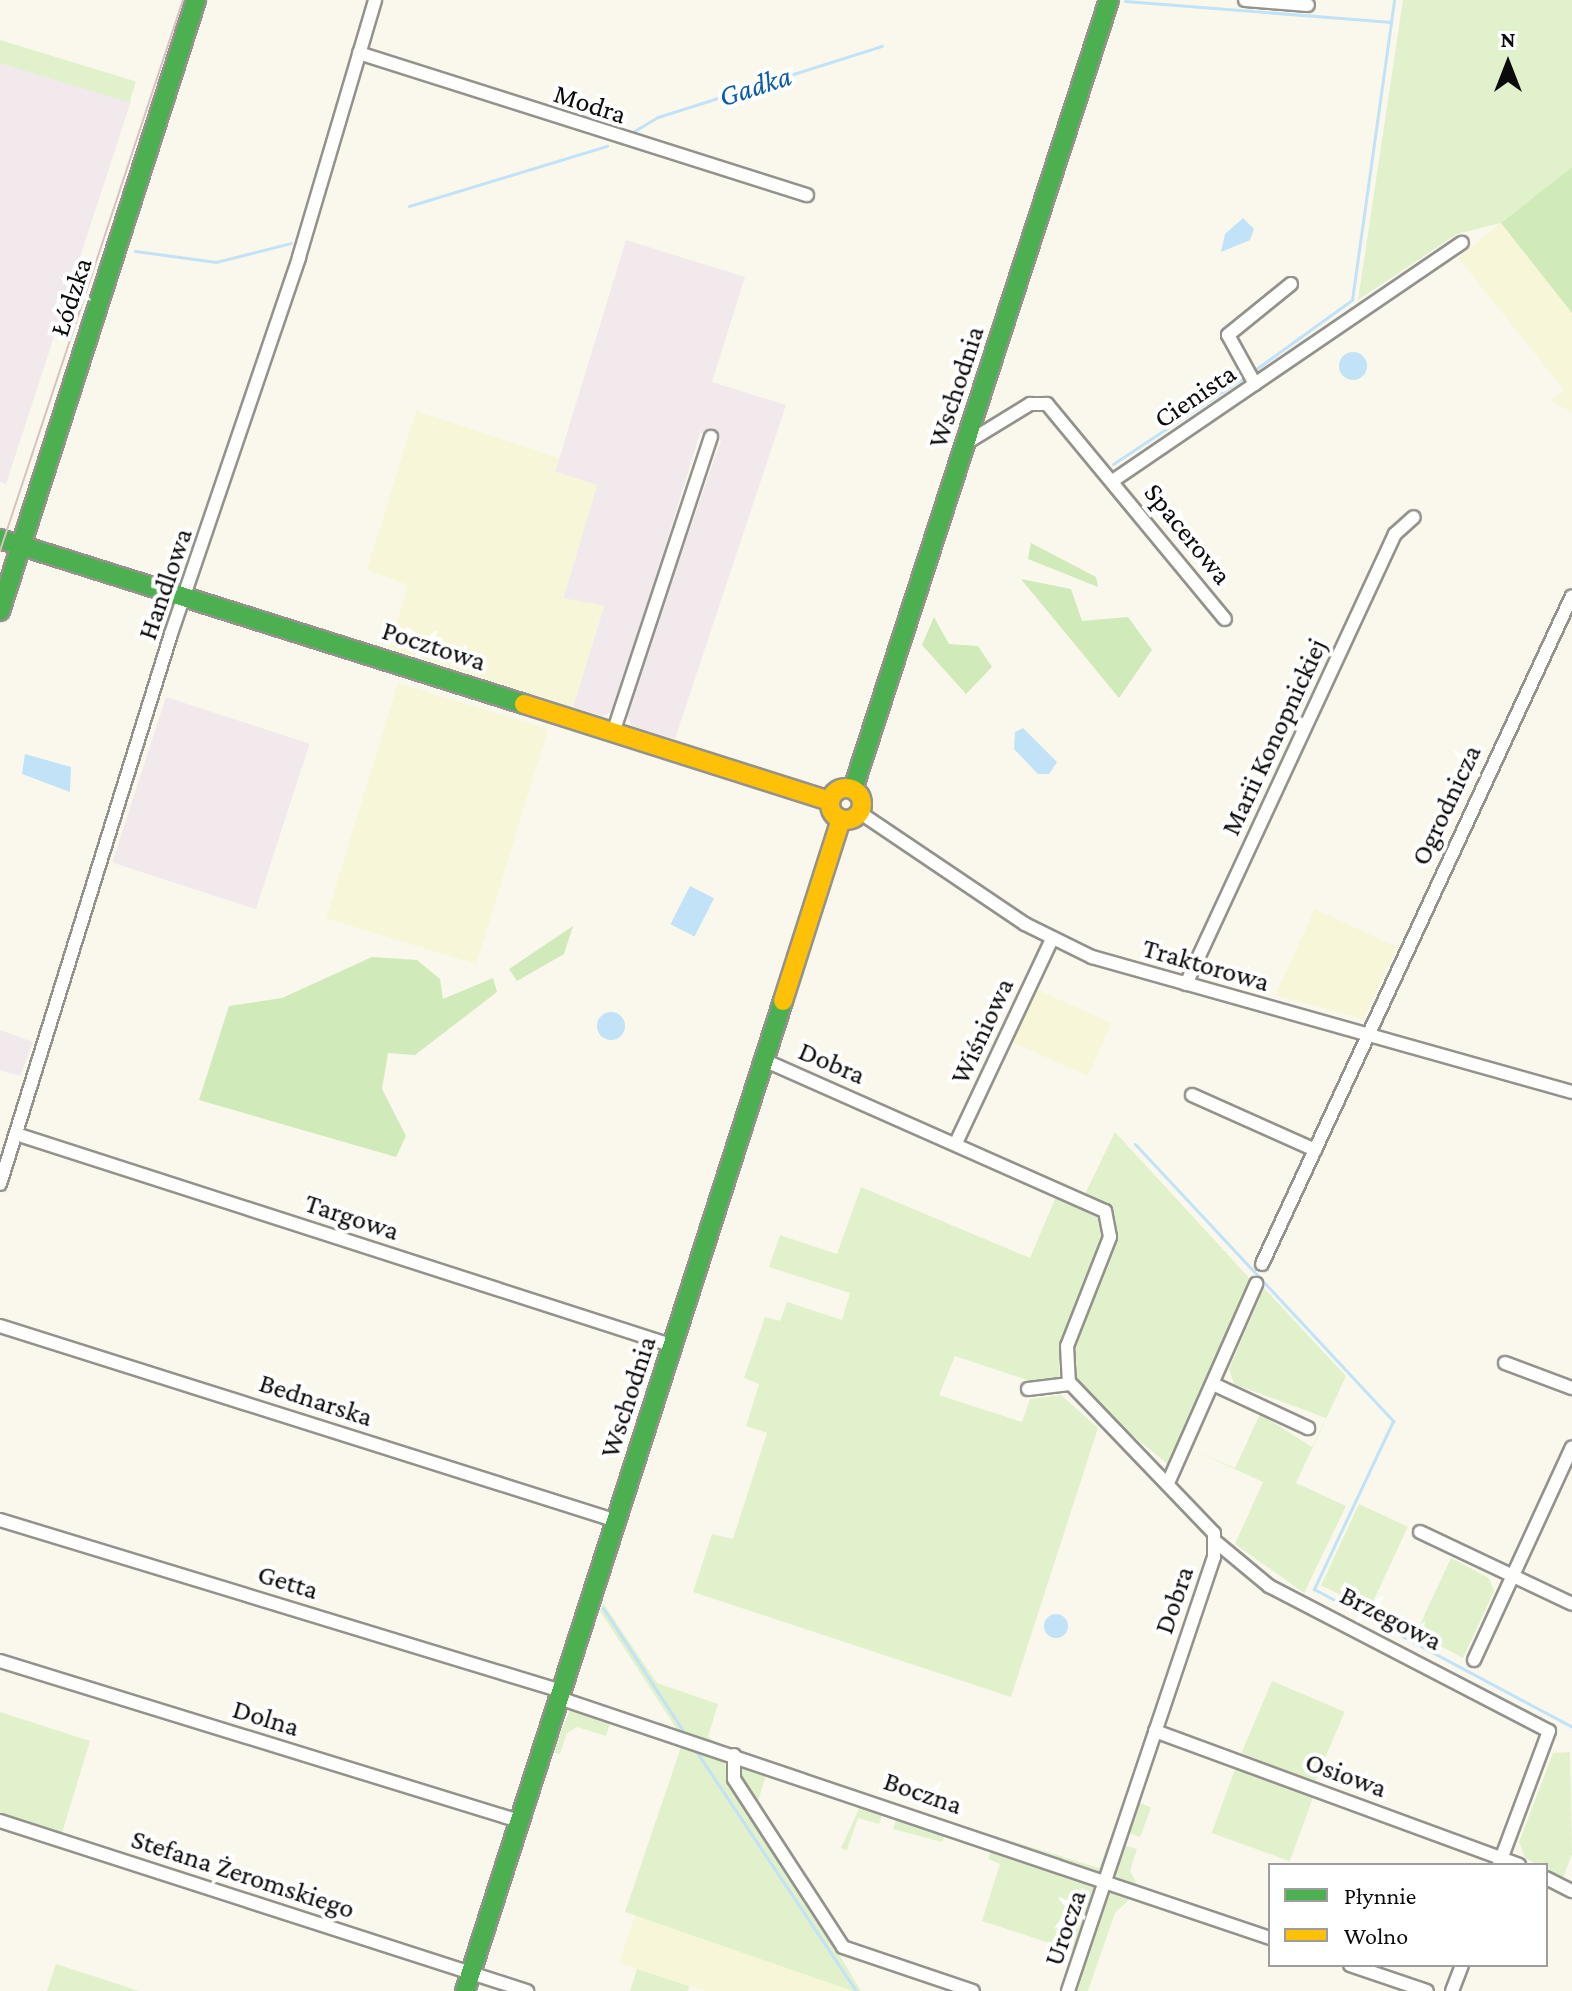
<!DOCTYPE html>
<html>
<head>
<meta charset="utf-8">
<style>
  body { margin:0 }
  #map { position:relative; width:1572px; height:1991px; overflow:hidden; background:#faf8ed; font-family:"Crimson Pro",serif }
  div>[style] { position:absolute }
  .industrial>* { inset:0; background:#f1e9ec; transform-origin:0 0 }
  .farmland>* { inset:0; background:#f8f6d8; transform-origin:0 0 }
  .green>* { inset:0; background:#e1f1cb; transform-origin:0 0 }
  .forest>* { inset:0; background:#d0eab9 }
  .water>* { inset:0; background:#c1e2f7; transform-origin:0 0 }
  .round { border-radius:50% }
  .stream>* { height:3px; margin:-1.5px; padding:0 1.5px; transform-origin:1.5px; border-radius:1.5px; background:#c1e2f7 }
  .roads { filter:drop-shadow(2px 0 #93928d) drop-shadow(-2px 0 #93928d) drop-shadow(0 2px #93928d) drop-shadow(0 -2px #93928d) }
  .street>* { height:12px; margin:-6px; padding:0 6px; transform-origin:6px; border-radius:6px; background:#fefefc }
  .fast>* { height:18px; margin:-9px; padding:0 9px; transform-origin:9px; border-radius:9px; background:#4caf50 }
  .slow>* { height:18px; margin:-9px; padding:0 9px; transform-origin:9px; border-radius:9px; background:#ffc107 }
  .slow>.ring { margin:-9px; padding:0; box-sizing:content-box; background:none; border:18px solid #ffc107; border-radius:50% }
  .tram>* { height:2px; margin:-1px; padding:0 1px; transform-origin:1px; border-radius:1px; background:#d7c2c1 }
  span { translate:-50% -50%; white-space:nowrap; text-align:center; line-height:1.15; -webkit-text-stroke:8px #fff; paint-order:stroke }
  .street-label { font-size:28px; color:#0b0b0b }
  .water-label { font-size:30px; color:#0c5ca5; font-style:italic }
  .legend { position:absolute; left:1268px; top:1863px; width:280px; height:104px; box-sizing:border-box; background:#fff; border:2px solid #9d9d9d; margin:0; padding:10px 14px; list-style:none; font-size:24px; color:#0b0b0b }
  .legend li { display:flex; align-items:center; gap:16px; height:40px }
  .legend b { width:40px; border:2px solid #9d9d9d }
  .north { position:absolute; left:1468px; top:24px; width:80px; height:80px; -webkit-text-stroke:6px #fff; paint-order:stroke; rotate:0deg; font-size:22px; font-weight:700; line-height:32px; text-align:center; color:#0b0b0b }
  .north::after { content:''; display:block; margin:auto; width:28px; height:36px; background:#0b0b0b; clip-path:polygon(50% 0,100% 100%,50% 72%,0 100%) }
</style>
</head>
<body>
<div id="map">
  <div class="industrial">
    <i style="clip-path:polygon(7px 59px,131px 101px,6px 484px,0 482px,0 62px)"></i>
    <i style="clip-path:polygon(626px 240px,745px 277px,712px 382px,786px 405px,675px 739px,632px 726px,626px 713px,721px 440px,700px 433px,615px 710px,603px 716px,573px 707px,604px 606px,563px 599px,597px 485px,555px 472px)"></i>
    <i style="left:166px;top:697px;width:151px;height:174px;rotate:18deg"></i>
    <i style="clip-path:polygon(0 1030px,33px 1042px,20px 1076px,0 1070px)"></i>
  </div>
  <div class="farmland">
    <i style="clip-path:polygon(1501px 223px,1572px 313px,1572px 412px,1550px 401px,1564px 390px,1458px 258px)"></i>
    <i style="clip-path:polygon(416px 411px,559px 458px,555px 472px,597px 485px,563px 598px,604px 606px,573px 707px,389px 648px,408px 585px,367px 570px)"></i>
    <i style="left:398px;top:683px;width:157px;height:246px;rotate:17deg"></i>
    <i style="clip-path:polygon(1315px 909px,1397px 947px,1363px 1019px,1275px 995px)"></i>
    <i style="left:1033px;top:988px;width:86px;height:58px;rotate:24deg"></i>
    <i style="clip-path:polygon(635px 1916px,849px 1985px,852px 1991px,706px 1991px,619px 1963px)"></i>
  </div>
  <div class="green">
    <i style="clip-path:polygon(1403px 0,1572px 0,1572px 167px,1501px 223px,1457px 234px,1358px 300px)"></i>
    <i style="left:0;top:40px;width:142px;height:22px;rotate:17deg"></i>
    <i style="clip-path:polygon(1115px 1132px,1252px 1281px,1170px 1466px,1076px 1389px,1071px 1356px,1116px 1228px,1104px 1204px,1085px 1194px)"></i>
    <i style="clip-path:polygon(861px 1187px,1030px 1258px,1058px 1192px,1103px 1222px,1104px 1242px,1061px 1345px,1059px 1383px,1036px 1383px,955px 1356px,939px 1395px,1022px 1422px,1030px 1399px,1061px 1395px,1098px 1428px,1011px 1697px,693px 1592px,712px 1534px,733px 1539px,767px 1433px,746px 1426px,759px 1384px,744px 1378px,765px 1317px,780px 1321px,787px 1302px,842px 1320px,850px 1293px,769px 1267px,780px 1235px,837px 1254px)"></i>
    <i style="clip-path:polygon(1264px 1288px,1346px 1376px,1296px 1483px,1346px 1506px,1304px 1593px,1235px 1544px,1263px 1482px,1193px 1450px,1235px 1468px,1260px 1414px,1312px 1447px,1326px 1418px,1234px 1384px,1229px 1369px)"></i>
    <i style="left:1359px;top:1504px;width:54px;height:90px;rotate:25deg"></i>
    <i style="clip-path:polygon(1451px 1558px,1489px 1578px,1494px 1591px,1463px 1658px,1416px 1633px)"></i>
    <i style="clip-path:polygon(603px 1603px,657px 1683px,718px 1704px,708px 1737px,730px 1749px,572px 1696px,678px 1731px,600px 1611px)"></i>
    <i style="left:1272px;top:1681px;width:79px;height:78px;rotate:23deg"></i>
    <i style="clip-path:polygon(571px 1708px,611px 1721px,606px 1736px,577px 1727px,567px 1733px,560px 1754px,552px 1752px)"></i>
    <i style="clip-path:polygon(0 1712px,90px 1741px,62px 1833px,0 1813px)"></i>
    <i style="clip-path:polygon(682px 1744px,719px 1755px,839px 1951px,957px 1991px,840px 1956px,861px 1991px,853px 1991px,625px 1912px)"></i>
    <i style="clip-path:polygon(1570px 1752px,1572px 1854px,1563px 1878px,1525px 1858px,1519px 1842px,1553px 1753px)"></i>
    <i style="clip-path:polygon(740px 1765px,767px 1771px,758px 1802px,837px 1930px,739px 1777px)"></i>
    <i style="left:1235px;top:1769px;width:83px;height:68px;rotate:20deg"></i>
    <i style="clip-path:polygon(1127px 1793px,1103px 1873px,986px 1833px,1099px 1868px)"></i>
    <i style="clip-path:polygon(862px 1802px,884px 1810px,879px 1824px,858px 1818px,847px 1850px,841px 1848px)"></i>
    <i style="left:1137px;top:1802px;width:15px;height:32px;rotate:20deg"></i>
    <i style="clip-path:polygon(898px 1814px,946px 1830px,942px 1842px,893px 1829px)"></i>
    <i style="clip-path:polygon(1123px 1845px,1137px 1849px,1130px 1871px,1138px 1886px,1115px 1876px)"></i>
    <i style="clip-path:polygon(993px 1846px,1099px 1886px,1075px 1959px,1074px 1951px,982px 1921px,1000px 1864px,988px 1859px)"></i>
    <i style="clip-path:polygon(1108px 1890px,1134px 1895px,1115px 1913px,1088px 1991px,1073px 1991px)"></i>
    <i style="clip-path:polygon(56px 1964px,139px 1991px,47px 1991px)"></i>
    <i style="clip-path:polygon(637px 1969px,689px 1986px,688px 1991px,630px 1991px)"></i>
  </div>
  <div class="forest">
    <i style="clip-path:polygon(1572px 167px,1572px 313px,1501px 223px)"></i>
    <i style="clip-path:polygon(1031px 543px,1096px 577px,1098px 587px,1028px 559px)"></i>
    <i style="clip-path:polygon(1021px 579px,1071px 589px,1082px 621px,1128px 617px,1152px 650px,1119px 698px)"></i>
    <i style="clip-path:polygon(934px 617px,949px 644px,978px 646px,992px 667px,966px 694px,922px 645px)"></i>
    <i style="clip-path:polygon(573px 926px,564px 954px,517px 981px,509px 969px)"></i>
    <i style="clip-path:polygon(372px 957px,417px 960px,440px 979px,443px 999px,493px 978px,497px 992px,415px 1055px,388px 1053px,382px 1089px,406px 1136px,396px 1157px,199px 1100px,229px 1006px,282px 998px)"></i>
  </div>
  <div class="water">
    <i style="clip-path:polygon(1243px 218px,1254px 229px,1250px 240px,1221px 252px,1225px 234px)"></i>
    <i class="round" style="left:1339px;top:352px;width:28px;height:28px"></i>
    <i style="clip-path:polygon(1023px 728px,1057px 762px,1049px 774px,1038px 774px,1014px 749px,1015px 732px)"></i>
    <i style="clip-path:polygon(25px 754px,71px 767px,70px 792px,22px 774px)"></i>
    <i style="left:690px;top:886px;width:27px;height:43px;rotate:27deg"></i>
    <i class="round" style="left:597px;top:1012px;width:28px;height:28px"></i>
    <i class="round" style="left:1044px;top:1614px;width:24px;height:24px"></i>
  </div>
  <div class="stream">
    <i style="left:1125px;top:1px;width:267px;rotate:4.5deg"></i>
    <i style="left:1391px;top:22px;width:22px;rotate:-82deg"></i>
    <i style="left:631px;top:133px;width:31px;rotate:-31deg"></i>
    <i style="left:658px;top:117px;width:235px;rotate:-17.6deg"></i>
    <i style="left:409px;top:206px;width:207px;rotate:-16.9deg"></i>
    <i style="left:135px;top:251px;width:82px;rotate:7.7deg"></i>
    <i style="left:216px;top:262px;width:77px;rotate:-14.2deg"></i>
    <i style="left:1252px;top:372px;width:123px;rotate:-35.8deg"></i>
    <i style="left:1352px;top:300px;width:281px;rotate:-82deg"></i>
    <i style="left:1113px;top:464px;width:159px;rotate:-33.5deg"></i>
    <i style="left:1135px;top:1144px;width:379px;rotate:47deg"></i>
    <i style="left:1393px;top:1421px;width:186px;rotate:115.2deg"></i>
    <i style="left:1314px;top:1589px;width:293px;rotate:28.1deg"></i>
    <i style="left:603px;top:1608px;width:145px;rotate:56.9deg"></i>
    <i style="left:696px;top:1751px;width:288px;rotate:56.3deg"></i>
  </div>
  <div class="roads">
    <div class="street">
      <i style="left:1245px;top:0;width:63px;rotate:4.5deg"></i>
      <i style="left:359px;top:53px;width:470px;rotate:17.6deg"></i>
      <i style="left:1255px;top:384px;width:56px;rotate:-118.9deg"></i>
      <i style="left:1228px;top:335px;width:81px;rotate:-39deg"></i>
      <i style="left:968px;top:442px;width:73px;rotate:-31.5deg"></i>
      <i style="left:1030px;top:404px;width:17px"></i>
      <i style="left:1047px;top:404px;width:279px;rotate:50.4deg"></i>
      <i style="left:1114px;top:480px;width:421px;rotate:-34.3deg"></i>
      <i style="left:613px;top:733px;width:312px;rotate:-71.7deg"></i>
      <i style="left:859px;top:812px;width:200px;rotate:34deg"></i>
      <i style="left:1025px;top:924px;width:75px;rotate:26.2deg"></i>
      <i style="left:1092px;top:957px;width:499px;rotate:15.7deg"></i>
      <i style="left:1186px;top:984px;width:496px;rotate:-65.1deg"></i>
      <i style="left:1395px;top:534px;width:25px;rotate:-42deg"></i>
      <i style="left:766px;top:1061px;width:371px;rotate:23.9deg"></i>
      <i style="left:1105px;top:1211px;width:26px;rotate:79deg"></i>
      <i style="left:1110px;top:1237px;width:117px;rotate:111.5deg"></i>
      <i style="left:1067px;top:1346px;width:36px;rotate:87deg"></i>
      <i style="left:1069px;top:1382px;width:209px;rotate:46.2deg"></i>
      <i style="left:1214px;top:1533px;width:24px;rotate:90deg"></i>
      <i style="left:1214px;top:1557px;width:458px;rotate:108.6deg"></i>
      <i style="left:1192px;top:1095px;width:135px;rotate:24.1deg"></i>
      <i style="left:16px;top:1134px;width:691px;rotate:17.86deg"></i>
      <i style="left:956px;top:1143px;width:225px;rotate:-64.8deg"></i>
      <i style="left:0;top:1184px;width:576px;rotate:-72.73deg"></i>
      <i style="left:171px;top:634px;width:398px;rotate:-71.2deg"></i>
      <i style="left:299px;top:257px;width:268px;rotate:-73.5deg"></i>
      <i style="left:1262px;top:1264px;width:736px;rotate:-65.11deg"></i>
      <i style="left:0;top:1326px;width:647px;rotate:17.54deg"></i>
      <i style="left:1505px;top:1363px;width:72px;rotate:20.5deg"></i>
      <i style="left:1213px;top:1384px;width:105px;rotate:24.9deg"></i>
      <i style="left:1028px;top:1389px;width:42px;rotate:-6.8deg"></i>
      <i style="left:1168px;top:1483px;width:218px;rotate:-66.1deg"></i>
      <i style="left:0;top:1520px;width:586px;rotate:16.95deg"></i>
      <i style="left:1420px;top:1532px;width:168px;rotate:25.3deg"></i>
      <i style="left:1216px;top:1542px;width:69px;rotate:39.7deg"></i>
      <i style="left:1269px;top:1586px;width:315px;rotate:27.4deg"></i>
      <i style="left:1549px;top:1731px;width:143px;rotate:110.5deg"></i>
      <i style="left:1474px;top:1660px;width:234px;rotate:-65.3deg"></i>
      <i style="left:0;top:1661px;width:543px;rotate:17.13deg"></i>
      <i style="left:559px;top:1698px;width:750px;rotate:18.65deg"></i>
      <i style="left:1155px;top:1731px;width:388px;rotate:20.2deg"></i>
      <i style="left:734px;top:1755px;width:24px;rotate:90deg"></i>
      <i style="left:734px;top:1779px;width:200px;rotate:57deg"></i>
      <i style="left:843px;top:1947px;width:137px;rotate:18.7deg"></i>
      <i style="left:0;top:1821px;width:554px;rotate:17.88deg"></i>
      <i style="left:1546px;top:1878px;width:29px;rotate:27deg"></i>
      <i style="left:1350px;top:1965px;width:81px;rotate:18.7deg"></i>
      <i style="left:1452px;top:1991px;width:28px;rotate:-69deg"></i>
    </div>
    <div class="fast">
      <i style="left:0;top:539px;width:549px;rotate:17.48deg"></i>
      <i style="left:0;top:611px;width:642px;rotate:-72.21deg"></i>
      <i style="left:853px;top:789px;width:829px;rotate:-72.02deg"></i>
      <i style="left:465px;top:1991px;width:1040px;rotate:-72.19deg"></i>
    </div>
    <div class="slow">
      <i style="left:524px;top:704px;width:321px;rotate:17.6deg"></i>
      <i class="ring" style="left:830px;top:788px;width:14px;height:14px"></i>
      <i style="left:783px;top:1001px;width:191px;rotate:-72.3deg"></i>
    </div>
  </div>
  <div class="tram">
    <i style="left:0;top:551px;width:581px;rotate:-71.63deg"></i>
  </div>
  <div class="street-label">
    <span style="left:590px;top:104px;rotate:18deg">Modra</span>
    <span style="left:71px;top:297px;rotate:-72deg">Łódzka</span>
    <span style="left:956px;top:387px;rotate:-72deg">Wschodnia</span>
    <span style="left:1195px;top:396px;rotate:-34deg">Cienista</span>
    <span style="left:1188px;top:534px;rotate:51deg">Spacerowa</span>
    <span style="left:165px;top:584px;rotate:-71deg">Handlowa</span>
    <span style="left:434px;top:646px;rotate:18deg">Pocztowa</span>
    <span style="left:1274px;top:737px;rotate:-65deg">Marii Konopnickiej</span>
    <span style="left:1446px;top:805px;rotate:-65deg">Ogrodnicza</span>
    <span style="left:1206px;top:965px;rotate:16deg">Traktorowa</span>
    <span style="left:982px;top:1031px;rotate:-65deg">Wiśniowa</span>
    <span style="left:832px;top:1063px;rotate:23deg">Dobra</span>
    <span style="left:352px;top:1217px;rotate:18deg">Targowa</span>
    <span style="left:628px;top:1397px;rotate:-72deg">Wschodnia</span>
    <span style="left:316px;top:1400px;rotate:18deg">Bednarska</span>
    <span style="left:288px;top:1582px;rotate:17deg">Getta</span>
    <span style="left:1174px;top:1600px;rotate:-71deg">Dobra</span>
    <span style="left:1391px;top:1618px;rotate:27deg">Brzegowa</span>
    <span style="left:266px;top:1718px;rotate:17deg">Dolna</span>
    <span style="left:1346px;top:1775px;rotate:20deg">Osiowa</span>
    <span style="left:923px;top:1793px;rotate:19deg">Boczna</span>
    <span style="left:243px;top:1874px;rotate:18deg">Stefana Żeromskiego</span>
    <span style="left:1065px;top:1928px;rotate:-71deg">Urocza</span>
  </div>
  <div class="water-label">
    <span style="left:755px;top:86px;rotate:-18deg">Gadka</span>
  </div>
  <ul class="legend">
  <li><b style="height:10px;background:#4caf50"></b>Płynnie</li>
  <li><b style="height:10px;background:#ffc107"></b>Wolno</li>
  </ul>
  <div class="north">N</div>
</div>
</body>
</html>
